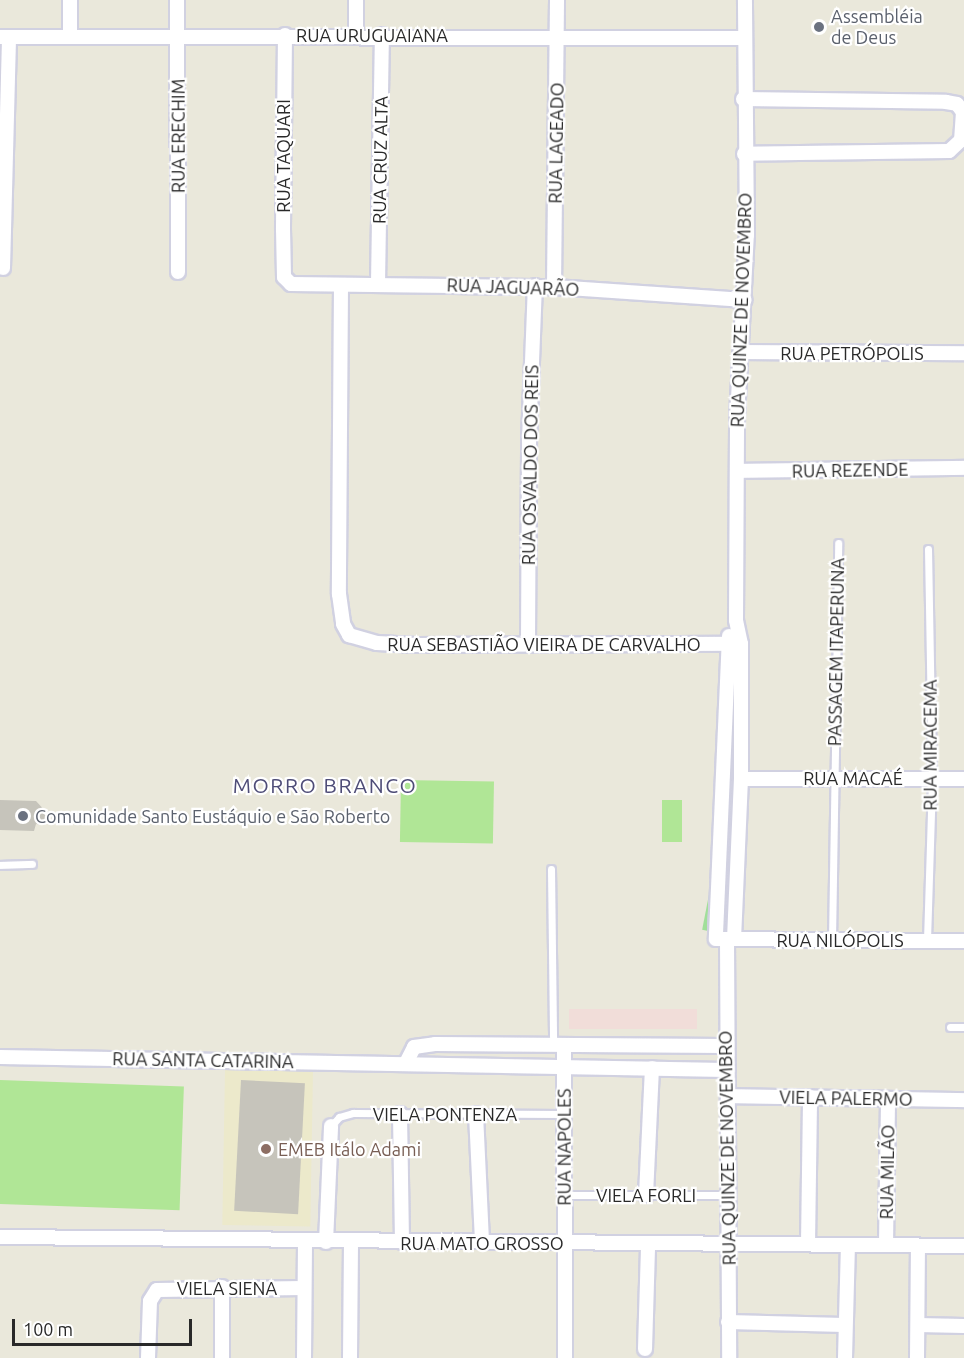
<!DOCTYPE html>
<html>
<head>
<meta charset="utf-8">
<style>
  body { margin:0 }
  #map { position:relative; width:964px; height:1358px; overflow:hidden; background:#eae8db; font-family:Ubuntu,sans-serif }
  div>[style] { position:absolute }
  .education>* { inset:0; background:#ece9cb; transform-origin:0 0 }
  .medical>* { inset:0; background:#f1ddd9; transform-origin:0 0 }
  .green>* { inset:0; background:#a1df9a; transform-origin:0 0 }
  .pitch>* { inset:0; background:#b0e696; transform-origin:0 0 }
  .building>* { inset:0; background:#c6c4bb; transform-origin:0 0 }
  .roads { filter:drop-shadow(2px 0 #d1d1e1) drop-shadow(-2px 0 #d1d1e1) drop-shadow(0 2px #d1d1e1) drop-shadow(0 -2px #d1d1e1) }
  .service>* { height:7px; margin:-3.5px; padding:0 3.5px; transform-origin:3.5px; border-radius:3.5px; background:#fff }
  .minor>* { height:14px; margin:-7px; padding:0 7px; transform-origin:7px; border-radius:7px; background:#fff }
  .dots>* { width:16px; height:16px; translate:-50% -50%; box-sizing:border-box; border:3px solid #fff; border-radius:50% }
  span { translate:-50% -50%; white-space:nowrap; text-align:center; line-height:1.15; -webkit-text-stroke:4.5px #fff; paint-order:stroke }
  .worship-label { font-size:18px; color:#5b616d }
  .left { translate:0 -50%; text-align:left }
  .street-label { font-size:18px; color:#292929 }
  .education-label { font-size:18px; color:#785e54 }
  .quarter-label { font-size:21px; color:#4e4c77; letter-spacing:1.5px }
  .scale { position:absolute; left:12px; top:1319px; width:180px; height:27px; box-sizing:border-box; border:3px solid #292929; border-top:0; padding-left:8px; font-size:18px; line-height:21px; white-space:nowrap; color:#292929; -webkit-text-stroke:4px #fff; paint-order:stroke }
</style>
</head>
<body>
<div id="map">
  <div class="education">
    <i style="left:225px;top:1070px;width:88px;height:155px;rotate:1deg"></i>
  </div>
  <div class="medical">
    <i style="left:569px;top:1009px;width:128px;height:20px"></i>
  </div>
  <div class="green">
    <i style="left:726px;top:807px;width:5px;height:125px;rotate:11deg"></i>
  </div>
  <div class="pitch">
    <i style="left:401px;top:780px;width:93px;height:62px;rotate:1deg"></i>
    <i style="left:662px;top:800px;width:20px;height:42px"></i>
    <i style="left:0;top:1080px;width:184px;height:124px;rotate:2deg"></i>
  </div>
  <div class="building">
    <i style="clip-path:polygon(0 800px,36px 801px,48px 814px,42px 825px,36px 824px,34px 831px,0 830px)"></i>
    <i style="left:241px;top:1080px;width:64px;height:131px;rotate:3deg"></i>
  </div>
  <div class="roads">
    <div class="service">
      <i style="left:0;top:865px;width:32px;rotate:-2deg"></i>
      <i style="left:551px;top:869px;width:175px;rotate:89.3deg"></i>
      <i style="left:927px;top:940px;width:162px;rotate:-88.2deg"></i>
      <i style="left:932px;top:778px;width:229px;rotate:-91deg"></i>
      <i style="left:832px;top:941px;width:398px;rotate:-89.1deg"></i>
      <i style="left:950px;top:1027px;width:14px"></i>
      <i style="left:331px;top:1126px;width:12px;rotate:-48deg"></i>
      <i style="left:339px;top:1117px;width:15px;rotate:-16deg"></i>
      <i style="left:353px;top:1113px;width:212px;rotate:0.3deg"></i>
      <i style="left:564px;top:1195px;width:165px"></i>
    </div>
    <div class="minor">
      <i style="left:177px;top:0;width:272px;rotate:89.8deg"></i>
      <i style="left:356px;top:0;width:35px;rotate:90deg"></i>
      <i style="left:285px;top:35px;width:194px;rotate:90.6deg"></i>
      <i style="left:283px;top:229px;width:48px;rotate:88.8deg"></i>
      <i style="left:284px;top:277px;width:10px;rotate:45deg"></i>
      <i style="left:291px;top:284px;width:263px;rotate:0.7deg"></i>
      <i style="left:554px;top:287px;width:191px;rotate:3.9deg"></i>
      <i style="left:70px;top:36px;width:36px;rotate:-90deg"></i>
      <i style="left:0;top:37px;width:744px;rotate:0.08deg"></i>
      <i style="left:743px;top:99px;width:203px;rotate:0.8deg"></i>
      <i style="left:946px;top:102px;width:11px;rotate:10deg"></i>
      <i style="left:957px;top:104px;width:10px;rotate:53deg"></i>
      <i style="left:963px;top:112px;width:28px;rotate:94deg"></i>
      <i style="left:961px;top:140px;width:16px;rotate:137deg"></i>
      <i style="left:949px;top:151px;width:205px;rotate:179.2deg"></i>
      <i style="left:3px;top:268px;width:231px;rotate:-88.5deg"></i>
      <i style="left:378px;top:284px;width:249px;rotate:-89.1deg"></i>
      <i style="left:341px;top:285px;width:309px;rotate:90.4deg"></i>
      <i style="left:339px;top:594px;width:30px;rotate:82deg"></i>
      <i style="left:343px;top:624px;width:13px;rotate:61deg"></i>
      <i style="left:349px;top:635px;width:29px;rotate:16deg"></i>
      <i style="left:377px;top:643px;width:39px;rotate:3deg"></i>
      <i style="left:416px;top:645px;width:325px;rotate:-0.2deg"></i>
      <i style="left:554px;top:287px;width:287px;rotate:-89.4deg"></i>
      <i style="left:741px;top:352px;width:223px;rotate:0.3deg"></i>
      <i style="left:737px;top:471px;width:227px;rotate:-0.8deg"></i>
      <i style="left:729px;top:636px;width:303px;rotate:92.5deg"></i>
      <i style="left:716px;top:939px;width:248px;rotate:0.5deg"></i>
      <i style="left:528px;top:644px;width:204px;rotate:-89.7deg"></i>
      <i style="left:529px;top:440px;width:154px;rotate:-87.8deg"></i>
      <i style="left:741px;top:779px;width:223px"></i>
      <i style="left:727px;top:939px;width:419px;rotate:89.7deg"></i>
      <i style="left:734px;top:939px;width:160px;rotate:-87.5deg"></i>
      <i style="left:741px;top:779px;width:135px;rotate:-90deg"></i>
      <i style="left:741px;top:644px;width:25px;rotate:-102deg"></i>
      <i style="left:736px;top:620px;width:203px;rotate:-89.7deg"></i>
      <i style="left:737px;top:417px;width:182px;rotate:-86.9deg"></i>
      <i style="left:747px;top:235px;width:235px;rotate:-90.5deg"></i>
      <i style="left:564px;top:1045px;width:313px;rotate:89.8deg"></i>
      <i style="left:0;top:1057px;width:726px;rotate:1.03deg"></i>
      <i style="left:406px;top:1063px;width:18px;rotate:-63deg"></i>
      <i style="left:414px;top:1047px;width:21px;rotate:-8deg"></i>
      <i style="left:435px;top:1044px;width:291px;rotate:0.4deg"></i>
      <i style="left:729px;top:1096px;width:235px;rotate:1deg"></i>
      <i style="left:400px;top:1114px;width:128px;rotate:89.1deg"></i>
      <i style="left:476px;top:1114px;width:128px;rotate:87.3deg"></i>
      <i style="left:646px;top:1195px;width:127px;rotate:-87.3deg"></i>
      <i style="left:0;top:1237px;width:964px;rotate:0.53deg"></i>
      <i style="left:326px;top:1242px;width:116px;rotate:-87.5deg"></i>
      <i style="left:808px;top:1244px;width:147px;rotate:-89.2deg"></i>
      <i style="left:886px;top:1245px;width:146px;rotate:-89.2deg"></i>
      <i style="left:728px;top:1322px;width:116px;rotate:1.5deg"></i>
      <i style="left:918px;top:1325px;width:46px;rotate:1.2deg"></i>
      <i style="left:645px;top:1349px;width:103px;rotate:-88.3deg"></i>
      <i style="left:148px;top:1358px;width:57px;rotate:-88deg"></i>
      <i style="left:150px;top:1301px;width:13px;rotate:-58deg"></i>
      <i style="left:157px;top:1290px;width:147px;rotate:-0.8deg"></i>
      <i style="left:222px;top:1358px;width:71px;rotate:-90deg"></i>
      <i style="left:304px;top:1358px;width:116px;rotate:-89.5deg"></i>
      <i style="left:350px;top:1358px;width:115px;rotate:-89.5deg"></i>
      <i style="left:845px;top:1358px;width:112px;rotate:-88.5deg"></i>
      <i style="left:917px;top:1358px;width:112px;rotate:-89.5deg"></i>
    </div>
  </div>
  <div class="dots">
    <i style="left:819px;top:27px;background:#6b7280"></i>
    <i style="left:23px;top:816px;background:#6b7280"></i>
    <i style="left:266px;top:1149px;background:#8d6e63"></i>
  </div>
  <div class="worship-label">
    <span class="left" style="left:831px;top:27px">Assembléia<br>de Deus</span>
    <span class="left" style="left:35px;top:816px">Comunidade Santo Eustáquio e São Roberto</span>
  </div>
  <div class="street-label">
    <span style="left:372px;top:35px">RUA URUGUAIANA</span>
    <span style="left:178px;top:136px;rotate:-90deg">RUA ERECHIM</span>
    <span style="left:556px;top:143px;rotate:-89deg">RUA LAGEADO</span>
    <span style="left:283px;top:156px;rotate:-90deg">RUA TAQUARI</span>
    <span style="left:380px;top:160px;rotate:-89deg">RUA CRUZ ALTA</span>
    <span style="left:513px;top:287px;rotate:2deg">RUA JAGUARÃO</span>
    <span style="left:741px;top:310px;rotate:-88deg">RUA QUINZE DE NOVEMBRO</span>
    <span style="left:852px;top:353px">RUA PETRÓPOLIS</span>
    <span style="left:530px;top:465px;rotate:-89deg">RUA OSVALDO DOS REIS</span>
    <span style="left:850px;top:470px;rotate:-1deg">RUA REZENDE</span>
    <span style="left:544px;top:644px">RUA SEBASTIÃO VIEIRA DE CARVALHO</span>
    <span style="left:836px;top:652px;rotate:-89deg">PASSAGEM ITAPERUNA</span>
    <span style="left:930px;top:745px;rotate:-90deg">RUA MIRACEMA</span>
    <span style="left:853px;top:778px">RUA MACAÉ</span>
    <span style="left:840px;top:940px">RUA NILÓPOLIS</span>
    <span style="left:203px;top:1060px;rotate:1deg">RUA SANTA CATARINA</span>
    <span style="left:846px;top:1098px;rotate:1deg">VIELA PALERMO</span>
    <span style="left:445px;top:1114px">VIELA PONTENZA</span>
    <span style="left:564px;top:1147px;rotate:-90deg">RUA NAPOLES</span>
    <span style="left:727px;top:1148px;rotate:-91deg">RUA QUINZE DE NOVEMBRO</span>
    <span style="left:887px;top:1172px;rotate:-89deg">RUA MILÃO</span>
    <span style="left:646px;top:1195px">VIELA FORLI</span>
    <span style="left:482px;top:1243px">RUA MATO GROSSO</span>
    <span style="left:227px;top:1288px">VIELA SIENA</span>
  </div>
  <div class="education-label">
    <span class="left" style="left:278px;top:1149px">EMEB Itálo Adami</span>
  </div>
  <div class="quarter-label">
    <span style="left:325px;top:785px">MORRO BRANCO</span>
  </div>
  <div class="scale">100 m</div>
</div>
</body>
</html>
